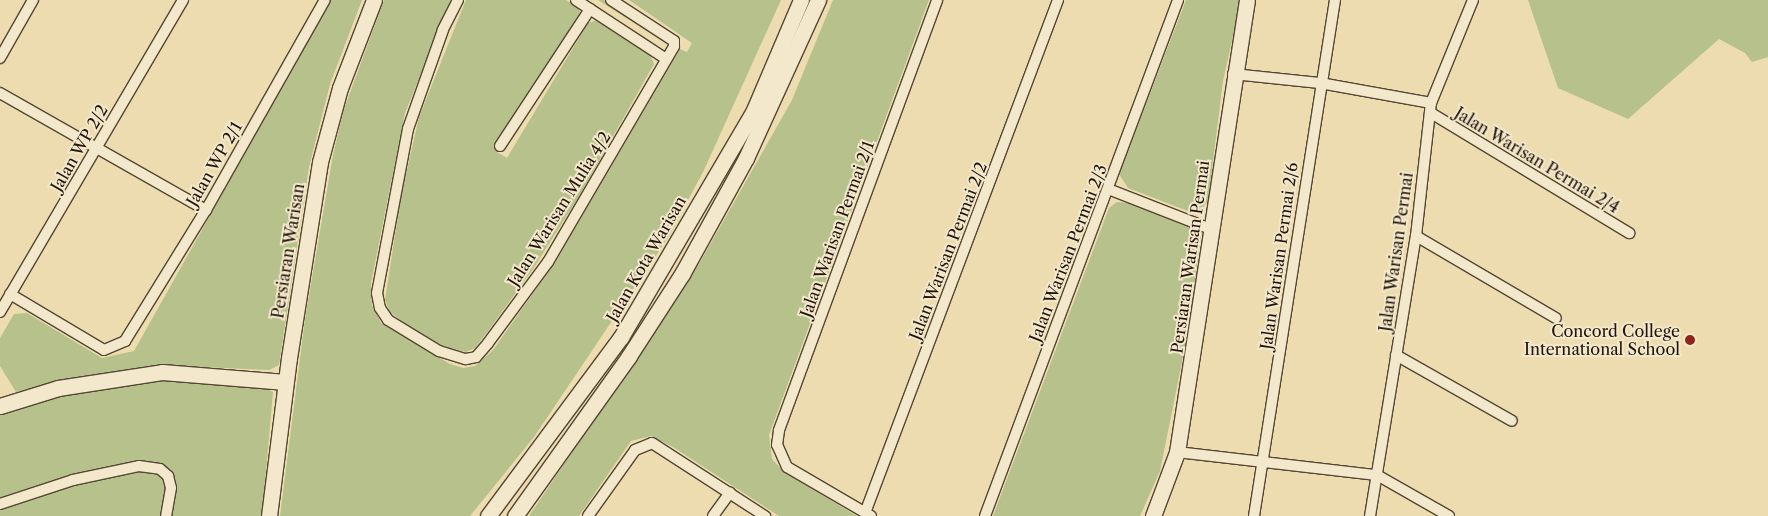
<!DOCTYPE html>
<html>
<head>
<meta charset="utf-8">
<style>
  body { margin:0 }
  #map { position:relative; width:1768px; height:516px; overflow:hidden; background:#ecdcaf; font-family:"Libre Caslon Text",serif }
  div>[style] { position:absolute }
  .green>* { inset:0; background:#b6c18c }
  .roads { filter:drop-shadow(1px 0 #544633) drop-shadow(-1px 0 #544633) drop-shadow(0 1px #544633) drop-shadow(0 -1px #544633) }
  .street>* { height:10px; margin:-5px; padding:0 5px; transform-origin:5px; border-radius:5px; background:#f3e8cb }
  .secondary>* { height:15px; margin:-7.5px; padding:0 7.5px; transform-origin:7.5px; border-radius:7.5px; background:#f3e8cb }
  .dots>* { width:14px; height:14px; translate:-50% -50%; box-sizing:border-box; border:2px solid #f3e8cb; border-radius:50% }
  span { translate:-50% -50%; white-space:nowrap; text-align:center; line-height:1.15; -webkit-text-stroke:4px #f3e8cb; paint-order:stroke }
  .street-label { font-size:16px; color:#22140a }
  .poi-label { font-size:16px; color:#22140a }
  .right { translate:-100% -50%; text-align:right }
</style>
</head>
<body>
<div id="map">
  <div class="green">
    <i style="clip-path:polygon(331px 0,362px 0,330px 84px,309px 167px,279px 365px,269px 370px,162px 365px,84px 376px,16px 392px,0 366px,0 338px,14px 314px,27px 313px,102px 358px,134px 351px)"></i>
    <i style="clip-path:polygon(384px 0,451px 0,405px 113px,371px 283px,372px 306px,381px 323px,450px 364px,463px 368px,475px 366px,493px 350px,556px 261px,680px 49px,687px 52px,692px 43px,629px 0,781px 0,704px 170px,669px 236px,534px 437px,470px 516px,280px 516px,305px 319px,333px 155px,344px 109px)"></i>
    <i style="clip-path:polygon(466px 0,566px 0,579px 8px,580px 15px,497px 152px,507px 158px,588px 23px,598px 20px,649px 52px,654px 64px,578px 198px,533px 269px,488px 331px,475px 348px,466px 352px,442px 346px,403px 322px,390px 312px,385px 300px,401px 196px,419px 117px)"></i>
    <i style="clip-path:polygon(598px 0,604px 0,668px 43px,664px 42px)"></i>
    <i style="clip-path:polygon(833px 0,929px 0,769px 435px,772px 459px,784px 472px,857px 516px,779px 516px,673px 447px,651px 436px,631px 441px,579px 516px,529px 516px,699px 264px,792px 100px)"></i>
    <i style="clip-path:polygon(1186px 0,1241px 0,1223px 81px,1208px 201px,1200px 211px,1193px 213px,1128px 188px,1119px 174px)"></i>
    <i style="clip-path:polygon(1528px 0,1768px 0,1768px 57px,1752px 62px,1745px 53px,1719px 39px,1628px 119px,1558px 88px)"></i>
    <i style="clip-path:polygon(1117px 202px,1128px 203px,1196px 229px,1201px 234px,1188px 332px,1160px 471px,1140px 516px,993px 516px,1109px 208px)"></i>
    <i style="clip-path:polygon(159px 381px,260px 385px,273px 392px,262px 516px,0 516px,0 414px,66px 393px)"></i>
  </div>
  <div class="roads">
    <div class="street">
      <i style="left:458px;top:0;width:34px;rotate:117deg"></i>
      <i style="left:443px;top:30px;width:105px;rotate:109.5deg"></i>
      <i style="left:408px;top:129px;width:167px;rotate:100.7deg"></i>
      <i style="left:377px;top:293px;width:15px;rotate:79deg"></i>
      <i style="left:380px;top:308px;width:14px;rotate:56deg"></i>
      <i style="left:388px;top:320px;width:60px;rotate:31.3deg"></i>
      <i style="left:439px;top:351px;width:28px;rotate:17deg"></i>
      <i style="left:466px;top:359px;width:10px;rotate:-11deg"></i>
      <i style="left:476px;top:357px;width:18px;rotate:-49deg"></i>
      <i style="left:488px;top:343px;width:101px;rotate:-53.5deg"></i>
      <i style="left:548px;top:262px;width:250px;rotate:-59.7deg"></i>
      <i style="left:674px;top:46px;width:5px;rotate:-90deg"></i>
      <i style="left:674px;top:41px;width:75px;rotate:-146.9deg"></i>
      <i style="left:576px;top:0;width:108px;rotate:33.2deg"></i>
      <i style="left:0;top:58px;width:67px;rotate:-60.4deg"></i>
      <i style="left:1233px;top:74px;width:87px;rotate:5.9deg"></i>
      <i style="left:1320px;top:83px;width:113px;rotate:10.2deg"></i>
      <i style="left:0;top:93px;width:237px;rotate:29.6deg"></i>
      <i style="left:1431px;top:113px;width:232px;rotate:31.2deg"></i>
      <i style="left:500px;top:146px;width:164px;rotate:-56.7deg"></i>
      <i style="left:1108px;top:189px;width:113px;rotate:21.3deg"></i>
      <i style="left:1416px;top:236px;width:162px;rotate:30.4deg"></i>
      <i style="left:10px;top:294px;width:109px;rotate:30.8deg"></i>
      <i style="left:104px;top:350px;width:23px;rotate:-23deg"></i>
      <i style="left:125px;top:341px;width:154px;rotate:-58.3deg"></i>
      <i style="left:206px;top:210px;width:241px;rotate:-60.5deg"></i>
      <i style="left:0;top:312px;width:362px;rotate:-59.6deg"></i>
      <i style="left:1396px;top:355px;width:133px;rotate:29.6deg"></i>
      <i style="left:1177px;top:452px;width:201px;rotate:6.6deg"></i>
      <i style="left:1377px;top:475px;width:83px;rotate:29.7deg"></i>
      <i style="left:0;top:504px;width:77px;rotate:-18.2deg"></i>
      <i style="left:73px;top:480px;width:67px;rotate:-12deg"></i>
      <i style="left:139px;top:466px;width:21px;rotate:8deg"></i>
      <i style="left:160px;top:469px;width:11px;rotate:41deg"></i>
      <i style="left:168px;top:476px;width:12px;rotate:76deg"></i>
      <i style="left:171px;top:488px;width:28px;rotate:100deg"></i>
      <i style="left:865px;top:513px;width:548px;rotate:-69.38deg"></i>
      <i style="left:588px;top:516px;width:81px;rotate:-54.5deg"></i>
      <i style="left:635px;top:450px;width:18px;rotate:-22deg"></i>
      <i style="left:652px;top:443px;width:135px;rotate:32.9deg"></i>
      <i style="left:713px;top:516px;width:29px;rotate:-54deg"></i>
      <i style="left:871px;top:516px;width:97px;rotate:-149.7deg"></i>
      <i style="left:787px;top:467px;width:24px;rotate:-114deg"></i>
      <i style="left:777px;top:445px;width:15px;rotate:-82deg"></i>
      <i style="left:779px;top:430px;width:458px;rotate:-69.8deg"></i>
      <i style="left:985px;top:516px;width:551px;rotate:-69.49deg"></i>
      <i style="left:1254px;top:516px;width:522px;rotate:-81.08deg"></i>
      <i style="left:1370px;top:516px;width:284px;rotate:-80.7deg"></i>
      <i style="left:1416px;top:236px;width:134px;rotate:-83.6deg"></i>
      <i style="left:1431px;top:103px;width:111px;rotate:-67.8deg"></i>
    </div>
    <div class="secondary">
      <i style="left:0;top:406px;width:61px;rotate:-17.2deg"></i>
      <i style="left:58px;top:388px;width:105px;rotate:-8.7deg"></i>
      <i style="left:162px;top:372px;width:124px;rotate:4.6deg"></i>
      <i style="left:269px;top:516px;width:159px;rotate:-82.8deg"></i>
      <i style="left:289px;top:358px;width:198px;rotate:-81deg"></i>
      <i style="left:320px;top:162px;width:77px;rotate:-74.9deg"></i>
      <i style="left:340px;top:88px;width:94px;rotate:-68.9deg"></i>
      <i style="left:488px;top:516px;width:223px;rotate:-53.4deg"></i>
      <i style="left:621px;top:337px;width:263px;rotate:-59.6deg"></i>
      <i style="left:754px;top:110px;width:120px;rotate:-66.9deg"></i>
      <i style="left:515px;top:516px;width:196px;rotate:-54.5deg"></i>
      <i style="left:629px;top:356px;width:98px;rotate:-57.1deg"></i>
      <i style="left:682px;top:274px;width:132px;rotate:-61.1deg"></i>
      <i style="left:746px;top:158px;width:174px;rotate:-65.5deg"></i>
      <i style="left:1153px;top:516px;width:68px;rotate:-69.4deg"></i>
      <i style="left:1177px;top:452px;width:457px;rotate:-81.2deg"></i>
    </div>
  </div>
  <div class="dots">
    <i style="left:1690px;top:340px;background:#8f2418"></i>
  </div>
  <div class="street-label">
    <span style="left:79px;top:148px;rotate:-60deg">Jalan WP 2/2</span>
    <span style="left:1537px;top:160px;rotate:31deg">Jalan Warisan Permai 2/4</span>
    <span style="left:214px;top:164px;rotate:-60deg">Jalan WP 2/1</span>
    <span style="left:559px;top:209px;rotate:-58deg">Jalan Warisan Mulia 4/2</span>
    <span style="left:837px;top:229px;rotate:-70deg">Jalan Warisan Permai 2/1</span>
    <span style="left:288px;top:251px;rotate:-81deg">Persiaran Warisan</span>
    <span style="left:948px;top:251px;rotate:-69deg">Jalan Warisan Permai 2/2</span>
    <span style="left:1396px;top:252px;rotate:-82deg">Jalan Warisan Permai</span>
    <span style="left:1068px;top:253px;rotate:-69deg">Jalan Warisan Permai 2/3</span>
    <span style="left:1279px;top:256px;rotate:-82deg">Jalan Warisan Permai 2/6</span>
    <span style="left:1190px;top:257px;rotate:-82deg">Persiaran Warisan Permai</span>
    <span style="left:646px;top:259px;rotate:-60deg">Jalan Kota Warisan</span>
  </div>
  <div class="poi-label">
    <span class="right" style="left:1680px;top:340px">Concord College<br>International School</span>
  </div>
</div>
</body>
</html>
